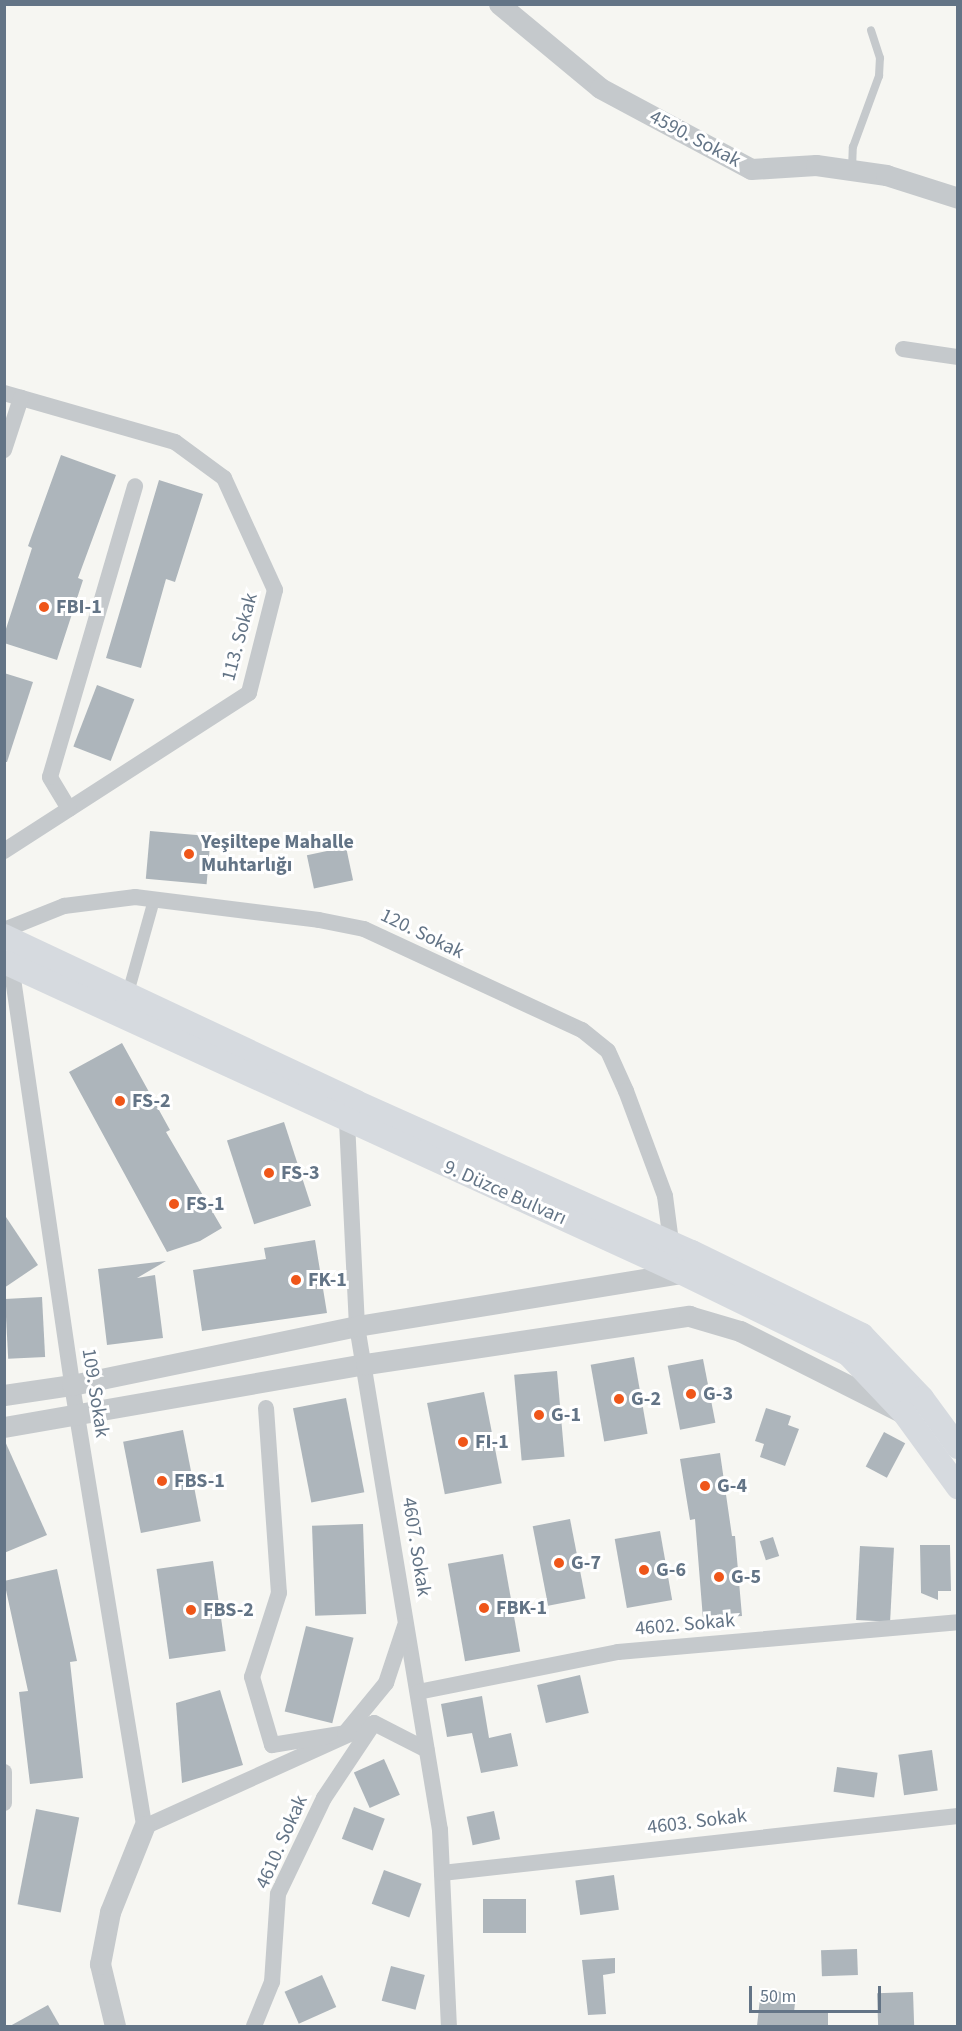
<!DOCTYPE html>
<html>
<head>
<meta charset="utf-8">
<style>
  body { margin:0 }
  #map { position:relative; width:962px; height:2031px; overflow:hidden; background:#f6f6f2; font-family:"Source Sans 3",sans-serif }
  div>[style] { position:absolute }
  .building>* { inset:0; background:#adb5bb; transform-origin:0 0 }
  .service>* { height:8px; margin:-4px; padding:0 4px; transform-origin:4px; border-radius:4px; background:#c5c9cc }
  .pedestrian>* { height:12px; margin:-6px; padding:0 6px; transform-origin:6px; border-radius:6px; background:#c5c9cc }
  .minor>* { height:16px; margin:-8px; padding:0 8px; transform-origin:8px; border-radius:8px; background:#c5c9cc }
  .tertiary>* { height:21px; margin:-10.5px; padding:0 10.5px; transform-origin:10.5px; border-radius:10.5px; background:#c5c9cc }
  .secondary>* { height:24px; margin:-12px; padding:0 12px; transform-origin:12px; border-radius:12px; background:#d6dadf }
  .dots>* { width:16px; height:16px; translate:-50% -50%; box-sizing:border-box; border:3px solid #fff; border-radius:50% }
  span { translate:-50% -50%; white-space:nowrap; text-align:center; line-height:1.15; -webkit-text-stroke:6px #fff; paint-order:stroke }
  .street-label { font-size:20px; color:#637486 }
  .poi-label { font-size:20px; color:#637486; font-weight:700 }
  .left { translate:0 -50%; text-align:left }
  .frame { position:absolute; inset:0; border:6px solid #637486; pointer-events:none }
  .scale { position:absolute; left:749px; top:1986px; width:132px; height:27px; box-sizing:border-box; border:3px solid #637486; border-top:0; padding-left:8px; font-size:18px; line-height:21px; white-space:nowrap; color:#637486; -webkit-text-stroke:4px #fff; paint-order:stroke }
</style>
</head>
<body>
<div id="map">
  <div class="building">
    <i style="clip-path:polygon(61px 455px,116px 475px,78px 578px,83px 580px,57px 660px,4px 643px,4px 635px,32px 548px,28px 546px)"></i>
    <i style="clip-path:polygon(159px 480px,203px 494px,175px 582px,166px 579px,141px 668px,106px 658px)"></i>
    <i style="clip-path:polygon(4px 673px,33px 682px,7px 762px,4px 762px)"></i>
    <i style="left:97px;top:685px;width:40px;height:66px;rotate:21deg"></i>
    <i style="left:150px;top:831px;width:61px;height:48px;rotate:5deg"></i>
    <i style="left:346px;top:847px;width:34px;height:40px;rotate:78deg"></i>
    <i style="clip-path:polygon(122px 1043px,170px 1130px,166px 1132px,222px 1228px,200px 1241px,167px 1252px,69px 1072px)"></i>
    <i style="left:284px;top:1122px;width:88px;height:60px;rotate:72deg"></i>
    <i style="clip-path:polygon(4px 1214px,38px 1265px,4px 1288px)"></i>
    <i style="clip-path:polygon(315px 1240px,327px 1313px,202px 1331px,193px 1270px,266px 1259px,264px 1248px)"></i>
    <i style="clip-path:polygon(166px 1261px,137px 1278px,155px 1275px,163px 1338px,107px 1345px,98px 1269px)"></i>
    <i style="left:42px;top:1297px;width:60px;height:37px;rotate:87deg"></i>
    <i style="left:634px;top:1357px;width:78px;height:44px;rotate:80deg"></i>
    <i style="left:703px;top:1359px;width:65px;height:36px;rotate:79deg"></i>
    <i style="left:557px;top:1371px;width:86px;height:43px;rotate:85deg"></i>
    <i style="left:484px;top:1392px;width:93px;height:58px;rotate:79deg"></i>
    <i style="left:346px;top:1398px;width:96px;height:54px;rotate:79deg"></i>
    <i style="clip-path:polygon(766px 1408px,791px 1416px,788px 1425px,799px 1429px,785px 1466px,760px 1457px,764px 1444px,755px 1441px)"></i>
    <i style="left:183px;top:1430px;width:93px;height:61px;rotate:79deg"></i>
    <i style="left:884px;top:1432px;width:24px;height:39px;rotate:28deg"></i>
    <i style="clip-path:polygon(4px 1439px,47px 1535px,4px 1553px)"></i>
    <i style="clip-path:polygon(720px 1453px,732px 1536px,735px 1536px,742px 1616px,703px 1619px,695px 1519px,690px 1520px,680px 1459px)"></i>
    <i style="left:570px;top:1519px;width:81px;height:38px;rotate:79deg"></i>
    <i style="left:363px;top:1524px;width:90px;height:51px;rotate:88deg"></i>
    <i style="left:660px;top:1531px;width:70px;height:46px;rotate:80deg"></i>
    <i style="left:773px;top:1537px;width:20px;height:14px;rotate:72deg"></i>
    <i style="clip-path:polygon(920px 1545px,950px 1545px,951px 1591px,938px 1591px,938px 1600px,921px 1593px)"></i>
    <i style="left:860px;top:1546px;width:34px;height:74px;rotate:3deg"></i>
    <i style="left:503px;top:1554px;width:99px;height:56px;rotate:80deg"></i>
    <i style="left:213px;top:1561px;width:91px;height:57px;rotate:82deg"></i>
    <i style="clip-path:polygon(57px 1569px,77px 1661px,70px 1662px,83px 1778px,30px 1784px,19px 1692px,28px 1691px,4px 1581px)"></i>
    <i style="left:306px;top:1626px;width:49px;height:88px;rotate:14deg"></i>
    <i style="left:580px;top:1675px;width:39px;height:44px;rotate:77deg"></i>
    <i style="clip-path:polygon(220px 1690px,243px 1765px,182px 1783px,176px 1703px)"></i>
    <i style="clip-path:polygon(482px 1696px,489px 1738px,511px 1733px,518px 1766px,481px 1773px,472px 1733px,447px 1737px,441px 1704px)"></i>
    <i style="left:932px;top:1750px;width:41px;height:34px;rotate:82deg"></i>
    <i style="left:384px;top:1759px;width:39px;height:33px;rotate:66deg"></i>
    <i style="left:837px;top:1767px;width:41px;height:25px;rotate:8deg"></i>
    <i style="left:354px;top:1807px;width:33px;height:34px;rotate:21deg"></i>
    <i style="left:36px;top:1809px;width:44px;height:97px;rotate:11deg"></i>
    <i style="left:494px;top:1811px;width:29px;height:28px;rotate:78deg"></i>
    <i style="left:384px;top:1870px;width:40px;height:36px;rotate:20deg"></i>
    <i style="left:614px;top:1875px;width:35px;height:39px;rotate:82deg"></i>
    <i style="left:483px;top:1899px;width:43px;height:34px"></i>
    <i style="left:857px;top:1949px;width:26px;height:36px;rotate:88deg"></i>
    <i style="clip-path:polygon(615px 1958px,615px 1973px,603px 1975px,606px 2014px,588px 2015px,582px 1960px)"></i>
    <i style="left:391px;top:1966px;width:35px;height:36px;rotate:15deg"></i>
    <i style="left:322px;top:1975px;width:35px;height:41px;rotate:66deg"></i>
    <i style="clip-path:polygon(761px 1989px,796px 1994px,794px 2012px,828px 2013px,828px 2026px,757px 2026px)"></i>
    <i style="left:913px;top:1992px;width:33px;height:36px;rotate:88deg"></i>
    <i style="clip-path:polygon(48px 2005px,60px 2026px,10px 2026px)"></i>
  </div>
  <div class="service">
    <i style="left:852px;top:170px;width:23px;rotate:-88deg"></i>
    <i style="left:853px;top:147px;width:76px;rotate:-69.9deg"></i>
    <i style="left:879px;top:76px;width:18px;rotate:-87deg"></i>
    <i style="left:880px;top:58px;width:29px;rotate:-108deg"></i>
  </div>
  <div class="pedestrian">
    <i style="left:128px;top:993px;width:97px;rotate:-74.4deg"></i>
  </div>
  <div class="minor">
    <i style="left:903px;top:349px;width:56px;rotate:8.3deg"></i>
    <i style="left:4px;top:393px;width:178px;rotate:16deg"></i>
    <i style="left:175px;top:442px;width:61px;rotate:36.3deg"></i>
    <i style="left:224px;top:478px;width:123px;rotate:65.5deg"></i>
    <i style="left:275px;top:590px;width:106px;rotate:104.2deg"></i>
    <i style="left:249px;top:693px;width:292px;rotate:147.2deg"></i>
    <i style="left:4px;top:450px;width:55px;rotate:-71.9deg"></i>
    <i style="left:69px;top:809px;width:37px;rotate:-121deg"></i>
    <i style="left:50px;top:777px;width:303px;rotate:-73.7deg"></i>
    <i style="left:4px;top:930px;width:65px;rotate:-21.8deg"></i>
    <i style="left:64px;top:906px;width:72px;rotate:-7.2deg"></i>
    <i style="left:135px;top:897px;width:185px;rotate:7.1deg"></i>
    <i style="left:319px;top:920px;width:46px;rotate:11.3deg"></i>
    <i style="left:364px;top:929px;width:240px;rotate:24.9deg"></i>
    <i style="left:582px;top:1030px;width:33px;rotate:39deg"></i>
    <i style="left:608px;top:1051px;width:44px;rotate:65.8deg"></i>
    <i style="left:626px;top:1091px;width:112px;rotate:69.6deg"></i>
    <i style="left:665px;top:1196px;width:46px;rotate:82.6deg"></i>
    <i style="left:11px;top:965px;width:424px;rotate:81.7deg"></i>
    <i style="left:72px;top:1385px;width:448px;rotate:80.7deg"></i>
    <i style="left:144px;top:1827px;width:252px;rotate:-24.3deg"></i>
    <i style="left:374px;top:1723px;width:59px;rotate:27deg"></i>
    <i style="left:347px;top:1122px;width:204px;rotate:87.2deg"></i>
    <i style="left:357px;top:1326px;width:511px;rotate:80.65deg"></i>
    <i style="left:440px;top:1830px;width:196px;rotate:87.4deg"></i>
    <i style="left:266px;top:1408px;width:185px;rotate:86deg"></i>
    <i style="left:279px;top:1593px;width:88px;rotate:107.8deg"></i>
    <i style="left:252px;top:1677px;width:71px;rotate:73.6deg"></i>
    <i style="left:272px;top:1745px;width:74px;rotate:-9.3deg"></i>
    <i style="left:345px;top:1733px;width:65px;rotate:-50.6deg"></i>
    <i style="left:386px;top:1683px;width:60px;rotate:-71.6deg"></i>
    <i style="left:418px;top:1692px;width:204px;rotate:-11.3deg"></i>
    <i style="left:618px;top:1652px;width:341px;rotate:-5deg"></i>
    <i style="left:4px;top:1772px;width:31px;rotate:90deg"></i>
    <i style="left:442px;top:1873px;width:519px;rotate:-6.3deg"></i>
    <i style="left:254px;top:2026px;width:48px;rotate:-67.8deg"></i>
    <i style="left:272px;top:1982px;width:88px;rotate:-86.1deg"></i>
    <i style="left:278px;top:1894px;width:106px;rotate:-64.4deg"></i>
    <i style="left:324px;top:1798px;width:90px;rotate:-56.3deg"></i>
  </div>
  <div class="tertiary">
    <i style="left:499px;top:4px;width:131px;rotate:39.7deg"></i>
    <i style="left:600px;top:88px;width:171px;rotate:28.2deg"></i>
    <i style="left:751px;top:169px;width:65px;rotate:-3.5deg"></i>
    <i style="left:816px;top:165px;width:71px;rotate:8.1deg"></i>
    <i style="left:886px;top:175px;width:76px;rotate:17.7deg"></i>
    <i style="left:4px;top:1395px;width:69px;rotate:-8.4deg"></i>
    <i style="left:72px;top:1385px;width:291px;rotate:-11.7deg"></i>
    <i style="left:357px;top:1326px;width:329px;rotate:-9.3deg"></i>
    <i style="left:4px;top:1427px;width:367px;rotate:-9.9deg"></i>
    <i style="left:366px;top:1364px;width:327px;rotate:-8.5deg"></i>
    <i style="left:689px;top:1316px;width:53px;rotate:16.4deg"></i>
    <i style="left:740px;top:1331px;width:180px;rotate:26.7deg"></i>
    <i style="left:115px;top:2026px;width:64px;rotate:-103.6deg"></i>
    <i style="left:100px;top:1964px;width:53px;rotate:-79.1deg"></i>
    <i style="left:110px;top:1912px;width:92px;rotate:-68.2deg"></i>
  </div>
  <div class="secondary">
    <i style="left:4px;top:936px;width:389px;rotate:25.2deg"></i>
    <i style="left:356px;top:1102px;width:368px;rotate:24.1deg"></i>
    <i style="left:692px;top:1252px;width:189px;rotate:26deg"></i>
    <i style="left:862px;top:1335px;width:87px;rotate:46.4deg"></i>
    <i style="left:922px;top:1398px;width:61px;rotate:53.7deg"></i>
    <i style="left:4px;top:962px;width:746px;rotate:24.64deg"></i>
    <i style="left:682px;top:1273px;width:185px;rotate:26deg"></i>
    <i style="left:848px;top:1354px;width:81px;rotate:46.5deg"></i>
    <i style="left:904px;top:1413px;width:92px;rotate:53.9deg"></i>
  </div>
  <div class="dots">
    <i style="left:44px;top:607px;background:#ef5619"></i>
    <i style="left:189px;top:854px;background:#ef5619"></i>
    <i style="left:120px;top:1101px;background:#ef5619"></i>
    <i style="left:269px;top:1173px;background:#ef5619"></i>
    <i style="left:174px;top:1204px;background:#ef5619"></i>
    <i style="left:296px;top:1280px;background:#ef5619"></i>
    <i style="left:691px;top:1394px;background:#ef5619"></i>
    <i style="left:619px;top:1399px;background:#ef5619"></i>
    <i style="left:539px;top:1415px;background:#ef5619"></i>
    <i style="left:463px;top:1442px;background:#ef5619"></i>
    <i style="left:162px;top:1481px;background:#ef5619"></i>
    <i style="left:705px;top:1486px;background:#ef5619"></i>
    <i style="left:559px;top:1563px;background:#ef5619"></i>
    <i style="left:644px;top:1570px;background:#ef5619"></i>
    <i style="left:719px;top:1577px;background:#ef5619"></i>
    <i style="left:484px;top:1608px;background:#ef5619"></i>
    <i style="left:191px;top:1610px;background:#ef5619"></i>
  </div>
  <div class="street-label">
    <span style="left:695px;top:139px;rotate:28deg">4590. Sokak</span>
    <span style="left:240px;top:637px;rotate:-75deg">113. Sokak</span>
    <span style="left:422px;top:934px;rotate:26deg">120. Sokak</span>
    <span style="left:505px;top:1193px;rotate:24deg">9. Düzce Bulvarı</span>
    <span style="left:95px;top:1393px;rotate:81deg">109. Sokak</span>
    <span style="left:416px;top:1547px;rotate:81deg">4607. Sokak</span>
    <span style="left:685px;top:1625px;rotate:-5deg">4602. Sokak</span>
    <span style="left:697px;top:1822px;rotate:-7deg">4603. Sokak</span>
    <span style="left:282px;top:1842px;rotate:-66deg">4610. Sokak</span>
  </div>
  <div class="poi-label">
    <span class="left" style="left:56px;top:607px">FBI-1</span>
    <span class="left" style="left:201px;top:854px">Yeşiltepe Mahalle<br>Muhtarlığı</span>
    <span class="left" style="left:132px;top:1101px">FS-2</span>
    <span class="left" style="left:281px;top:1173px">FS-3</span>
    <span class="left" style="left:186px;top:1204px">FS-1</span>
    <span class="left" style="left:308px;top:1280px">FK-1</span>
    <span class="left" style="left:703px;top:1394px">G-3</span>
    <span class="left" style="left:631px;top:1399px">G-2</span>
    <span class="left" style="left:551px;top:1415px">G-1</span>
    <span class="left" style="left:475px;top:1442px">FI-1</span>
    <span class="left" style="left:174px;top:1481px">FBS-1</span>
    <span class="left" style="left:717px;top:1486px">G-4</span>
    <span class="left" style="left:571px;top:1563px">G-7</span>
    <span class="left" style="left:656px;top:1570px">G-6</span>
    <span class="left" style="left:731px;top:1577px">G-5</span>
    <span class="left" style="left:496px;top:1608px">FBK-1</span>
    <span class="left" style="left:203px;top:1610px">FBS-2</span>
  </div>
  <div class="frame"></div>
  <div class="scale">50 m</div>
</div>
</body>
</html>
